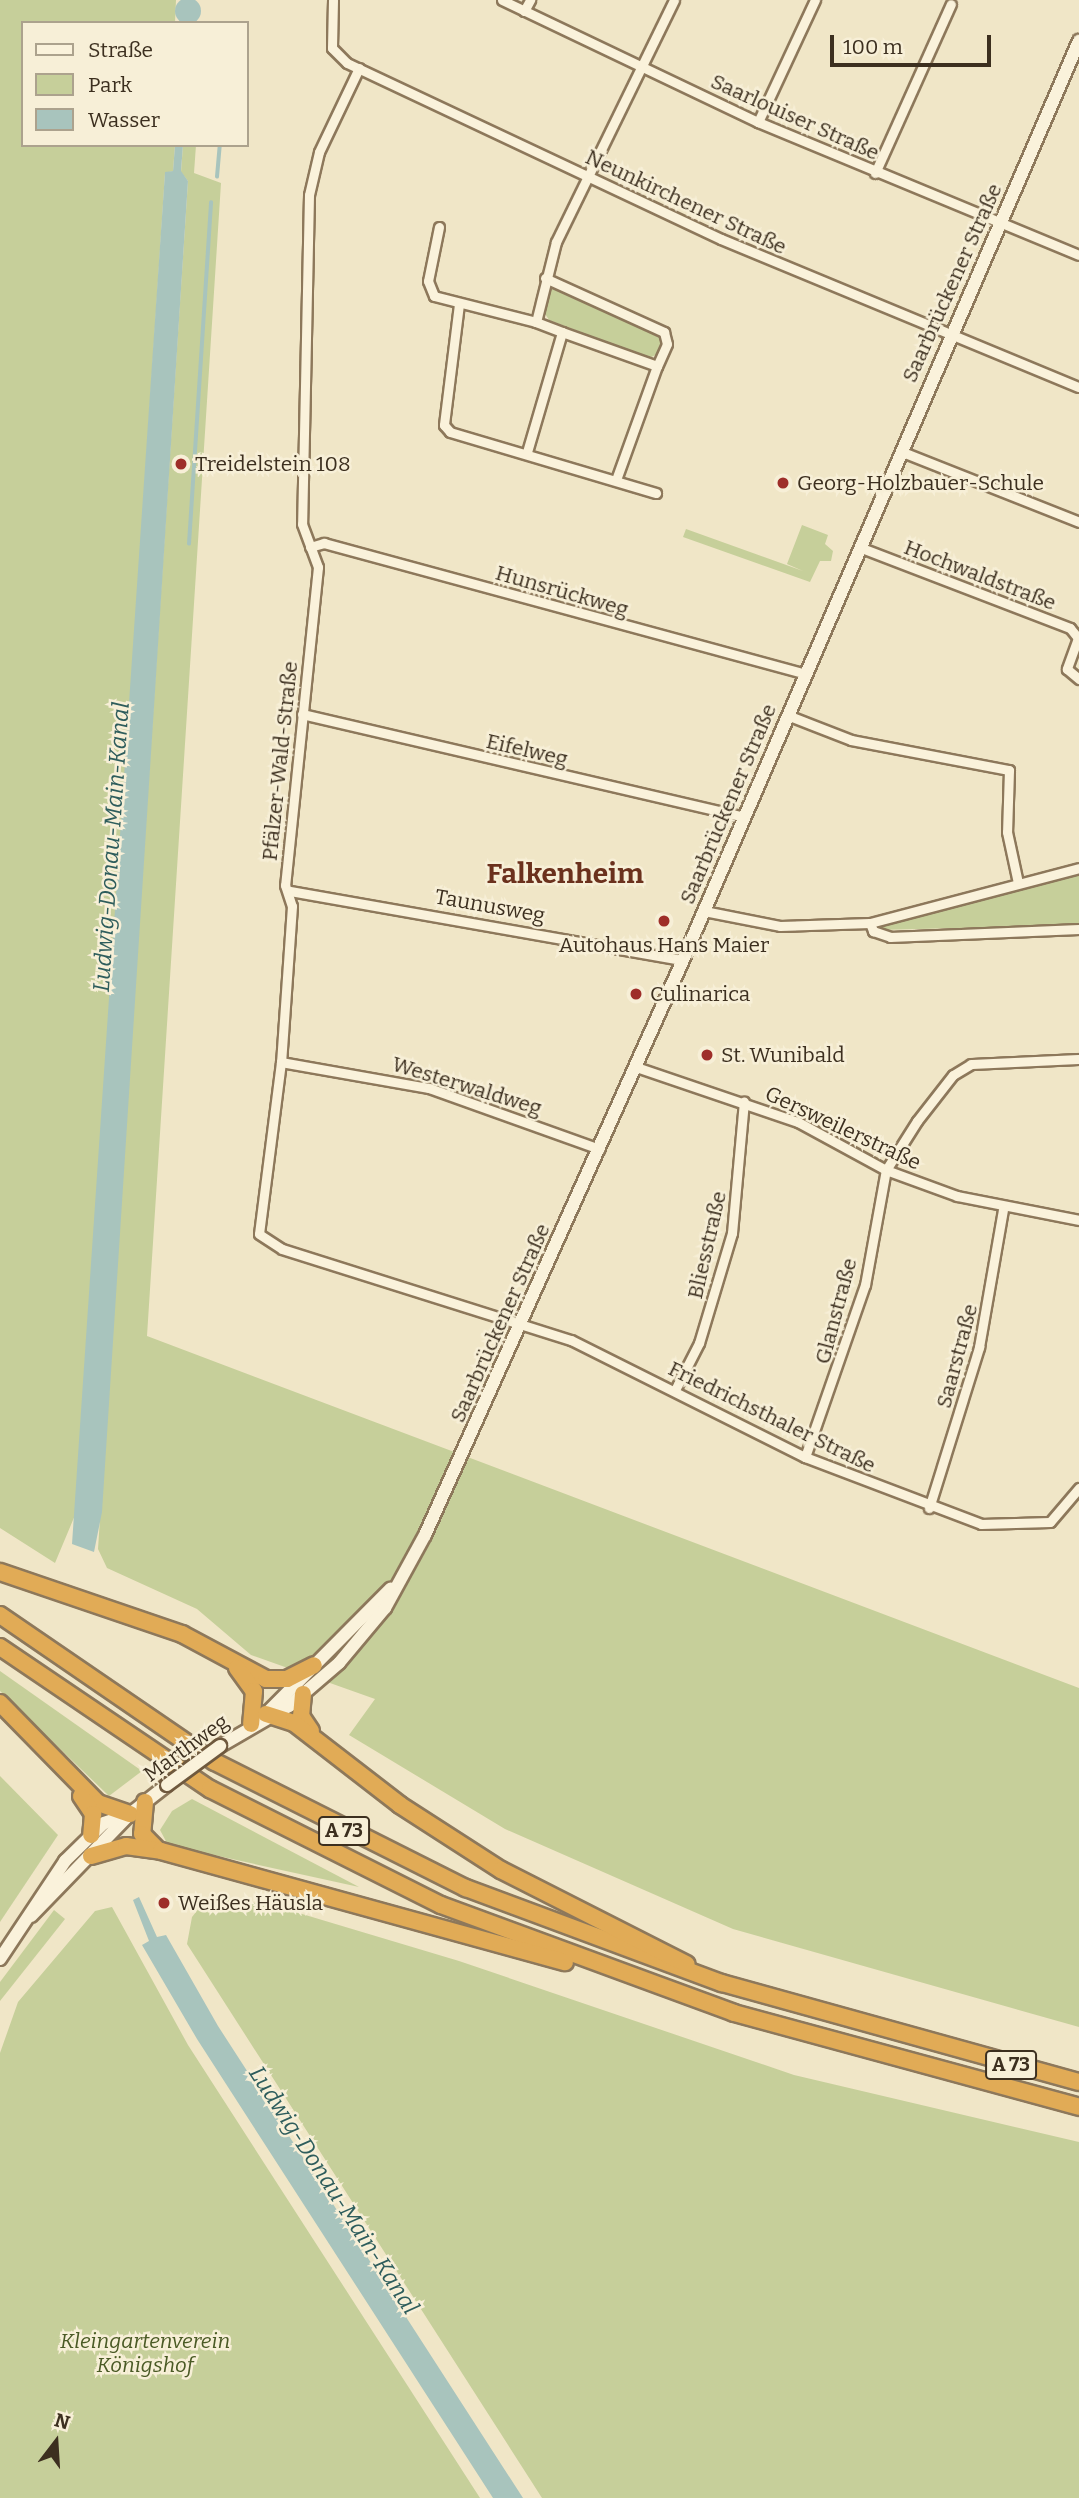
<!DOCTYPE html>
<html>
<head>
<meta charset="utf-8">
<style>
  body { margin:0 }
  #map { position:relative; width:1079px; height:2498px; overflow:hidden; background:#f0e6c7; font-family:Bitter,serif }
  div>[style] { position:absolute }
  .green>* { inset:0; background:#c6cf9a }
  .water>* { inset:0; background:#a8c4bd }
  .round { border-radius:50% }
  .stream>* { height:3.5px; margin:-1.75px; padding:0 1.75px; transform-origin:1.75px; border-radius:1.75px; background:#a8c4bd }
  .roads { filter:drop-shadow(2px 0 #8d785b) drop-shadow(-2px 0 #8d785b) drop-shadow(0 2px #8d785b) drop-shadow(0 -2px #8d785b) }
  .minor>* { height:9px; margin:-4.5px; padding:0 4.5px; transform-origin:4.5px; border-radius:4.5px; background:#faf2db }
  .secondary>* { height:12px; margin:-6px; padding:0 6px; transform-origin:6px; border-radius:6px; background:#faf2db }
  .motorway>* { height:16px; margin:-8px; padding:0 8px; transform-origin:8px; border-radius:8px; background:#e1ab56 }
  .bridges { filter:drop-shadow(2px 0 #6f593e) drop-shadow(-2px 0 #6f593e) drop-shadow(0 2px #6f593e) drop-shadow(0 -2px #6f593e) }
  .secondary-bridge>* { height:12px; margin:-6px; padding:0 6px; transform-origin:6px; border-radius:6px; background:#faf2db }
  .dots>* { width:19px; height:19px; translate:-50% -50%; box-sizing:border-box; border:4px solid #f7efd7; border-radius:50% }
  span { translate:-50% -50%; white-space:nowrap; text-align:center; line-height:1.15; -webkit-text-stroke:5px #f7efd7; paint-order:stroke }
  .shield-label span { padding:2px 5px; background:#f7efd7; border:2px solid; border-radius:5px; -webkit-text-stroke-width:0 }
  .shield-label { font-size:19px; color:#3c2f1f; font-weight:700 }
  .street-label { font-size:21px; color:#3c2f1f }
  .poi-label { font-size:21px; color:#3c2f1f }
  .left { translate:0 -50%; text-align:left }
  .park-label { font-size:21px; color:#4a5a25; font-style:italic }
  .water-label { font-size:23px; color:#2e5d5c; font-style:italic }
  .district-label { font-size:28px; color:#6b311d; font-weight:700 }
  .legend { position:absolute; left:21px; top:21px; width:228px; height:126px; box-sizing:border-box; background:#f7efd7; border:2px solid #aca28d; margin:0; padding:9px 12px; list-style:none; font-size:21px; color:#3c2f1f }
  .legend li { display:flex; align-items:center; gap:14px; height:35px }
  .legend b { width:35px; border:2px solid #aca28d }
  .north { position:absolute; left:21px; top:2407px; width:70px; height:70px; -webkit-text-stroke:5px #f7efd7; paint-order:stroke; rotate:17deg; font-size:19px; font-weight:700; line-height:28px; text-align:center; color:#3c2f1f }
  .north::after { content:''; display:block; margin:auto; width:24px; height:32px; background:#3c2f1f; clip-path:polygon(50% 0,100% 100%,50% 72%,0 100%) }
  .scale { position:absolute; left:830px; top:35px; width:161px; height:32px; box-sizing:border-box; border:4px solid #3c2f1f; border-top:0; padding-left:9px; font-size:21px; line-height:24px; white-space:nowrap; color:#3c2f1f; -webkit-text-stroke:5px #f7efd7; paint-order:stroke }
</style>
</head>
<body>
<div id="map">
  <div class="green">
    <i style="clip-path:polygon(0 0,176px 0,175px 23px,23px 23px,23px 145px,175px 145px,173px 171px,165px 173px,78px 1508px,55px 1563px,0 1528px)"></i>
    <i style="clip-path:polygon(183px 145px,196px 145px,194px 173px,221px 183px,147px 1336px,1079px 1688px,1079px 2027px,733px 1929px,505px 1829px,349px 1735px,375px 1699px,251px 1655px,197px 1609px,107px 1568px,98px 1549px,188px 181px,181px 172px)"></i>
    <i style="clip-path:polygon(553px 287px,656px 333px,662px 341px,658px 354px,649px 358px,549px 320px,542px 309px)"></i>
    <i style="clip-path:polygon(802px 525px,828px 535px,825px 544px,833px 551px,831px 561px,820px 561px,810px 582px,683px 537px,686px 529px,803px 571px,787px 564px)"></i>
    <i style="clip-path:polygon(1079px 874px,1079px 925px,878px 930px,881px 926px)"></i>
    <i style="clip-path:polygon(0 1671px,142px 1771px,109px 1796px,0 1691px)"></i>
    <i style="clip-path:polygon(0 1776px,58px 1835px,0 1922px)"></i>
    <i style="clip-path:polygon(192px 1799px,359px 1887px,168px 1845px,160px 1830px,172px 1811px)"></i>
    <i style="clip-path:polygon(208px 1897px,272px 1905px,459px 1961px,794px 2075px,1079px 2142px,1079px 2498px,542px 2498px,187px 1944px,192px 1917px)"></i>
    <i style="clip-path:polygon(112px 1907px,188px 2045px,480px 2498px,0 2498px,0 2053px,18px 2002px,95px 1911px)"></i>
    <i style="clip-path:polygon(54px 1910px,65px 1919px,0 2001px,0 1982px)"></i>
  </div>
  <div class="water">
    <i class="round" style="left:175px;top:-2px;width:26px;height:26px"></i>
    <i style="clip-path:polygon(175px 145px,183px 145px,181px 171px,188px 181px,102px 1512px,94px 1552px,72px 1544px,165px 172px,173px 171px)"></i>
    <i style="clip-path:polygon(139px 1897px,157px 1937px,166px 1935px,218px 2026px,523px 2498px,493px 2498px,197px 2039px,142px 1945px,149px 1941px,133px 1900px)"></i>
  </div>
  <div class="stream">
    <i style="left:217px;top:177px;width:32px;rotate:-85deg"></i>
    <i style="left:189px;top:544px;width:342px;rotate:-86.3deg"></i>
  </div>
  <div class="roads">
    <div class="minor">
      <i style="left:333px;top:0;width:48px;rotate:91.2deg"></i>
      <i style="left:332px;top:48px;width:21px;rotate:45deg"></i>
      <i style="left:347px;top:63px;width:413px;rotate:25.2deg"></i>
      <i style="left:721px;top:239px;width:387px;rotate:22.5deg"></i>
      <i style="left:502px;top:0;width:284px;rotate:25.5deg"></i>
      <i style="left:758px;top:122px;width:347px;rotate:22.5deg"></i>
      <i style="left:524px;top:11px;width:13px;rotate:-61deg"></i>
      <i style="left:359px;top:68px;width:93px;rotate:115.5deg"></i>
      <i style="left:319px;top:152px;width:44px;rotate:103.1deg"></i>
      <i style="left:309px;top:195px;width:329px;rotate:91.2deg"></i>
      <i style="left:302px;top:524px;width:46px;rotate:69.6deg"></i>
      <i style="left:318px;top:567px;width:320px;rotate:95.9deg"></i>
      <i style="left:285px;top:885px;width:22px;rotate:72deg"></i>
      <i style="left:292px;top:906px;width:156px;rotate:94deg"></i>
      <i style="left:281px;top:1062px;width:173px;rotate:97.3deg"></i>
      <i style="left:259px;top:1234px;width:27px;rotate:33deg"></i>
      <i style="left:282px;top:1249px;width:303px;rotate:17.5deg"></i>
      <i style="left:571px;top:1340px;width:262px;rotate:26.6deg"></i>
      <i style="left:805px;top:1457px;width:188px;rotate:20.8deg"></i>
      <i style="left:981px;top:1524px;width:69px;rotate:-1.7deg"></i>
      <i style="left:1050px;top:1522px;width:45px;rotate:-49.5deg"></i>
      <i style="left:758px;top:122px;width:135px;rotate:-65deg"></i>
      <i style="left:875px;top:173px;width:185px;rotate:-65.8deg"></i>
      <i style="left:439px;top:227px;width:55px;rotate:101.5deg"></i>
      <i style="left:428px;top:281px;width:16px;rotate:68deg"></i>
      <i style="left:434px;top:296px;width:105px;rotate:14.3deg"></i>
      <i style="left:545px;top:278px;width:131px;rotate:24.4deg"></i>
      <i style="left:664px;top:332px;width:12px;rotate:76deg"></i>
      <i style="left:667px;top:344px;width:24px;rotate:114deg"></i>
      <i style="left:459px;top:304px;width:122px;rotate:97.1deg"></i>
      <i style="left:444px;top:425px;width:9px;rotate:49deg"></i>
      <i style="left:450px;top:432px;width:215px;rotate:16.5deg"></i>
      <i style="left:562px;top:332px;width:101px;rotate:19.7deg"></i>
      <i style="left:657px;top:366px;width:121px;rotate:109.8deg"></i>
      <i style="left:900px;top:451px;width:193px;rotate:21.6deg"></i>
      <i style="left:527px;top:452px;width:125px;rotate:-73.7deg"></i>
      <i style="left:562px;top:332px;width:28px;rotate:-159deg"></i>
      <i style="left:536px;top:322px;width:82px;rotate:-76deg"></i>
      <i style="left:556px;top:242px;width:269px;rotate:-64deg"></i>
      <i style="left:310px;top:547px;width:15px;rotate:-16deg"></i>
      <i style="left:324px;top:543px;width:499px;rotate:15.2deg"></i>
      <i style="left:859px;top:547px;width:226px;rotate:21deg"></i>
      <i style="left:1070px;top:628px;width:13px;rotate:51deg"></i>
      <i style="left:1078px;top:638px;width:33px;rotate:110deg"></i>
      <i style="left:1067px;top:669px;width:16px;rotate:40deg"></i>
      <i style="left:302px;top:714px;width:454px;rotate:13.1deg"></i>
      <i style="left:787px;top:715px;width:69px;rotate:21.3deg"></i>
      <i style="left:851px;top:740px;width:161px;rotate:10.8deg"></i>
      <i style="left:1009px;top:770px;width:62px;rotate:91.8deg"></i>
      <i style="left:1007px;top:832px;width:52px;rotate:77.8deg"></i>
      <i style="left:290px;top:891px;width:399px;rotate:10deg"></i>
      <i style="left:704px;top:911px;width:77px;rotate:11.2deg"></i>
      <i style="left:780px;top:926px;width:90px;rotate:-1.9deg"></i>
      <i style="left:870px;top:923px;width:216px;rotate:-14.7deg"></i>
      <i style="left:870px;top:923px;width:9px;rotate:69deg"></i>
      <i style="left:873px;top:931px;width:18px;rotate:19deg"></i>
      <i style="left:890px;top:937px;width:189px;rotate:-2.4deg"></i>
      <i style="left:281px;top:1062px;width:150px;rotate:10deg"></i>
      <i style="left:429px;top:1088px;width:181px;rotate:19.7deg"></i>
      <i style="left:636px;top:1067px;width:171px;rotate:18.8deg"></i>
      <i style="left:798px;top:1122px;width:100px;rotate:28.6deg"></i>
      <i style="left:886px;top:1170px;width:76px;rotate:20.1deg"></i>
      <i style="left:957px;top:1196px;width:124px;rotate:11.1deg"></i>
      <i style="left:675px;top:1390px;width:53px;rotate:-62.9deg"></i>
      <i style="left:699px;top:1343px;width:115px;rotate:-73.3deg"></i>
      <i style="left:732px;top:1233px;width:132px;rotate:-84.8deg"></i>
      <i style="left:805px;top:1457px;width:182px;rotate:-70.8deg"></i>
      <i style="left:865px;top:1285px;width:117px;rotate:-79.7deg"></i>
      <i style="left:886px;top:1170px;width:58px;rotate:-57.7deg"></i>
      <i style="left:917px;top:1121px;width:58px;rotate:-52deg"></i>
      <i style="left:953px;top:1075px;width:21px;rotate:-31deg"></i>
      <i style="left:971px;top:1064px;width:108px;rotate:-2.7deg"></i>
      <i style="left:929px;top:1508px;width:169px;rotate:-72.7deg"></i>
      <i style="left:979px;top:1347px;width:140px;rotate:-80.1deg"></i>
    </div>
    <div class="secondary">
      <i style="left:266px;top:1714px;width:177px;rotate:-45.2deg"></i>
      <i style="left:220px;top:1746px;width:80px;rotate:-30.1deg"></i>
      <i style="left:289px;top:1706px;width:66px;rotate:-40.7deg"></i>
      <i style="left:339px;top:1663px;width:72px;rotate:-50.1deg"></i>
      <i style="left:385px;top:1608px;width:83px;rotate:-61.3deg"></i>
      <i style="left:425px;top:1535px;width:630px;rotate:-65.83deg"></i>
      <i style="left:683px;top:960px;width:1001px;rotate:-66.69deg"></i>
      <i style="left:31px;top:1916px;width:142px;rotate:-45.9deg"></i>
      <i style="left:130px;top:1814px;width:47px;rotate:-38.1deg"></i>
      <i style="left:0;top:1959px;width:118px;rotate:-56.4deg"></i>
      <i style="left:65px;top:1861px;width:54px;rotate:-44.3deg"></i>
      <i style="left:104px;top:1823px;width:28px;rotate:-19deg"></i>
    </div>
    <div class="motorway">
      <i style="left:0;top:1572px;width:192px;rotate:18.8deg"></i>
      <i style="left:182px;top:1634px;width:95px;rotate:28.2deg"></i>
      <i style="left:266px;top:1679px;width:21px"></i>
      <i style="left:287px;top:1679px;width:30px;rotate:-27deg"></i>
      <i style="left:0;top:1615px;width:260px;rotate:34.4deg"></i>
      <i style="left:215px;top:1762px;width:281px;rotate:26.7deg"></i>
      <i style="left:466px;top:1888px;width:273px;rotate:20.4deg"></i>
      <i style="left:722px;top:1983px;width:370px;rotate:15.5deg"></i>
      <i style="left:0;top:1647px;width:254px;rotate:34.1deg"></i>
      <i style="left:210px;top:1789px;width:258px;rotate:26.7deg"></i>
      <i style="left:441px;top:1905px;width:312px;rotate:20.2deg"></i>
      <i style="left:734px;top:2013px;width:358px;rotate:15.2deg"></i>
      <i style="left:237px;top:1668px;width:29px;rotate:54deg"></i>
      <i style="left:254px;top:1691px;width:33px;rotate:95deg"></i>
      <i style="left:303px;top:1694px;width:22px;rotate:95deg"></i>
      <i style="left:301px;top:1716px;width:18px;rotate:56deg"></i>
      <i style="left:0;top:1703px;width:140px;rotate:45.6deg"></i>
      <i style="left:98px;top:1803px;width:34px;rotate:19deg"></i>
      <i style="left:266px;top:1714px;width:29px;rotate:18deg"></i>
      <i style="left:294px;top:1723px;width:134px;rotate:37.7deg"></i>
      <i style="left:400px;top:1805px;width:120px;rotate:32.8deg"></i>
      <i style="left:501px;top:1870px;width:208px;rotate:26.9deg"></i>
      <i style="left:81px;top:1796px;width:22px;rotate:56deg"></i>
      <i style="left:93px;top:1814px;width:21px;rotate:95deg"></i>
      <i style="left:145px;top:1802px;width:32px;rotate:95deg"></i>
      <i style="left:142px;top:1834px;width:21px;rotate:45deg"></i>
      <i style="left:91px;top:1856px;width:36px;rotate:-16deg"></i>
      <i style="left:126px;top:1846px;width:35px;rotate:8deg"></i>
      <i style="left:161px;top:1851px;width:419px;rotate:15.4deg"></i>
    </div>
  </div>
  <div class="bridges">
    <div class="secondary-bridge">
      <i style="left:167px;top:1785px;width:66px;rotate:-36.3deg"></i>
    </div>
  </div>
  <div class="dots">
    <i style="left:181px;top:464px;background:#9e2e29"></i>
    <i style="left:783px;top:483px;background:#9e2e29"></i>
    <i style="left:664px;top:921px;background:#9e2e29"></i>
    <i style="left:636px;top:994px;background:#9e2e29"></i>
    <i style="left:707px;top:1055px;background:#9e2e29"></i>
    <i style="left:164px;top:1903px;background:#9e2e29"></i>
  </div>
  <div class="shield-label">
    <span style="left:344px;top:1831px">A 73</span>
    <span style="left:1011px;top:2065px">A 73</span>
  </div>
  <div class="street-label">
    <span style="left:795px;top:117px;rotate:24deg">Saarlouiser Straße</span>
    <span style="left:686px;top:202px;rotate:25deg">Neunkirchener Straße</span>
    <span style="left:952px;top:283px;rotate:-66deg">Saarbrückener Straße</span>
    <span style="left:980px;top:575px;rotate:21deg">Hochwaldstraße</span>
    <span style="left:562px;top:591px;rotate:16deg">Hunsrückweg</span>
    <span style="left:527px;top:750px;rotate:13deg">Eifelweg</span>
    <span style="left:280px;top:761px;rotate:-84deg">Pfälzer-Wald-Straße</span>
    <span style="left:728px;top:804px;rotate:-67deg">Saarbrückener Straße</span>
    <span style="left:490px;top:906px;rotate:10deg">Taunusweg</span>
    <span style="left:467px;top:1086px;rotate:17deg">Westerwaldweg</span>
    <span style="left:843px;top:1128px;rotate:25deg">Gersweilerstraße</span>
    <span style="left:707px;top:1245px;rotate:-77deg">Bliesstraße</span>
    <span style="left:836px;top:1311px;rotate:-75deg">Glanstraße</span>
    <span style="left:500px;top:1323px;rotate:-66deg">Saarbrückener Straße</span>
    <span style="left:957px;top:1356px;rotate:-75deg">Saarstraße</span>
    <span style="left:772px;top:1417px;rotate:26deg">Friedrichsthaler Straße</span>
    <span style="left:186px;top:1748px;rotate:-36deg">Marthweg</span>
  </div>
  <div class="poi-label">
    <span class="left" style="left:195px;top:464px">Treidelstein 108</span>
    <span class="left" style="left:797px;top:483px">Georg-Holzbauer-Schule</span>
    <span style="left:664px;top:945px">Autohaus Hans Maier</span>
    <span class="left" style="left:650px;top:994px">Culinarica</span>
    <span class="left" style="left:721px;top:1055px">St. Wunibald</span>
    <span class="left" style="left:178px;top:1903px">Weißes Häusla</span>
  </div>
  <div class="park-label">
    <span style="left:145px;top:2353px">Kleingartenverein<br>Königshof</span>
  </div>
  <div class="water-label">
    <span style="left:111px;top:847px;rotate:-86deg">Ludwig-Donau-Main-Kanal</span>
    <span style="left:334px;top:2190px;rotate:57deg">Ludwig-Donau-Main-Kanal</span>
  </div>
  <div class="district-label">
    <span style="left:565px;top:874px">Falkenheim</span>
  </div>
  <ul class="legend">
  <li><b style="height:9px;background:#faf2db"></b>Straße</li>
  <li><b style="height:19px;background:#c6cf9a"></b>Park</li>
  <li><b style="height:19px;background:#a8c4bd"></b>Wasser</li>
  </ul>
  <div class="north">N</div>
  <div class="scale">100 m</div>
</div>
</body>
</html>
